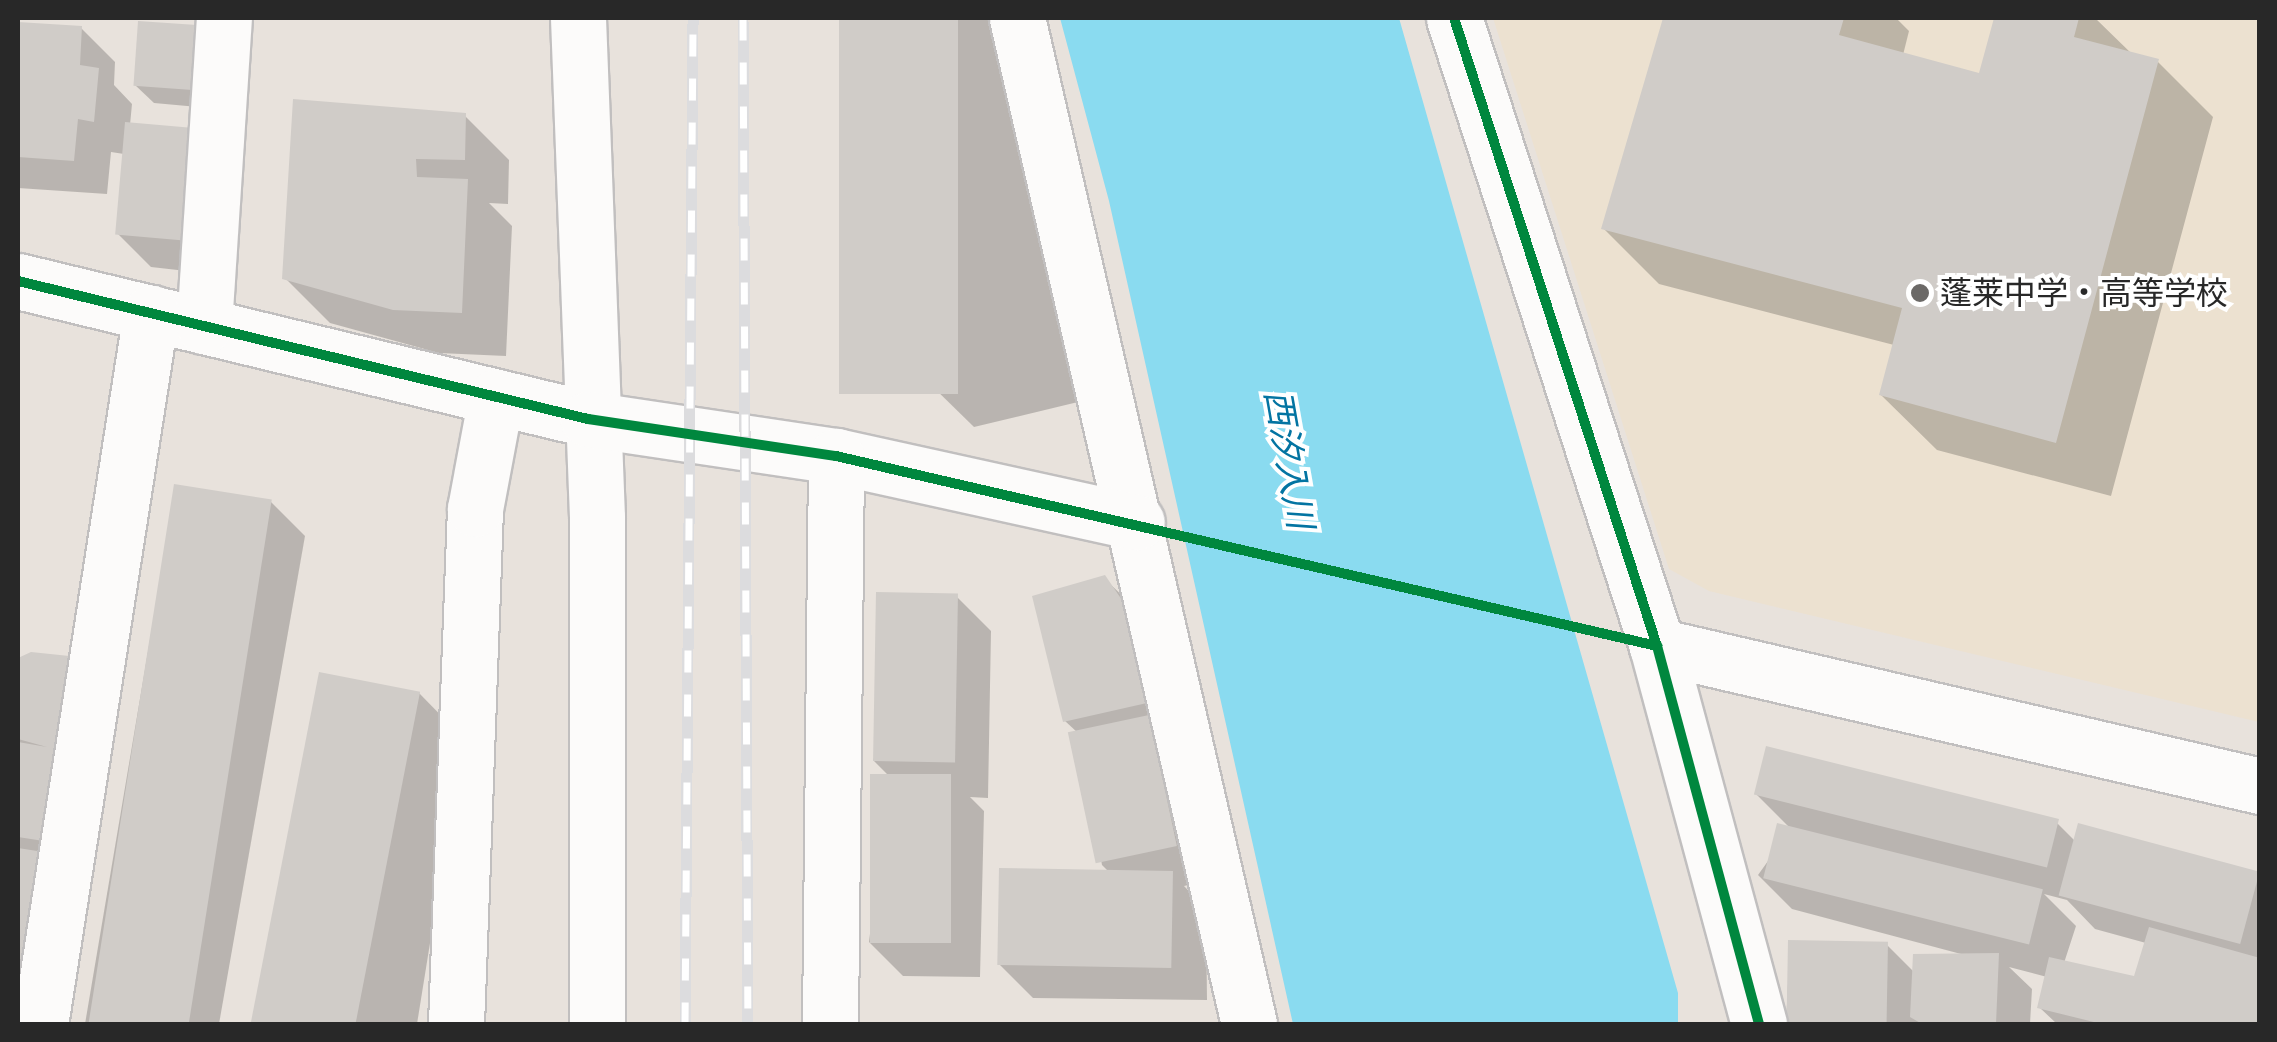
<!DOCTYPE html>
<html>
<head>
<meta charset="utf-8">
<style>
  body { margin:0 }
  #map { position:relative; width:2277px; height:1042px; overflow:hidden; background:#e8e2dc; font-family:"Asap Condensed","Noto Sans JP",sans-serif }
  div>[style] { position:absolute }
  .education>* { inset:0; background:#ece1d0 }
  .water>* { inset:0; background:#8adbf0 }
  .shadow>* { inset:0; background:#0003 }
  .building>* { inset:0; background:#d0ccc8; transform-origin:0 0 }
  .roads { filter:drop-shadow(2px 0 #c1bfbf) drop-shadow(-2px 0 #c1bfbf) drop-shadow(0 2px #c1bfbf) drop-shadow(0 -2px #c1bfbf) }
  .minor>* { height:55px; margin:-27.5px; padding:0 27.5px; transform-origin:27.5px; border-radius:27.5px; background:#fcfbfa }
  .rail>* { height:11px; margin-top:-5.5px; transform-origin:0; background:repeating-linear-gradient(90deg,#fff 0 22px,#dcdcde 0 44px); box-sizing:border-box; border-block:2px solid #dcdcde }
  .cycleway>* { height:10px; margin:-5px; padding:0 5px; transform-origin:5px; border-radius:5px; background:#00873e }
  .dots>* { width:28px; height:28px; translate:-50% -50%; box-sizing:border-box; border:5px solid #fff; border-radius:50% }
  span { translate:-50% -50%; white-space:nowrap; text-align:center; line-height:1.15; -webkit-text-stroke:8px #fff; paint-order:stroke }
  .poi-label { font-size:32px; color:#282828 }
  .left { translate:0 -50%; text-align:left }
  .water-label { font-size:35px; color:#0374a2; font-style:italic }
  .frame { position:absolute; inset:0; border:20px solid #282828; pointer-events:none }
</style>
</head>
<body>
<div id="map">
  <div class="education">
    <i style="clip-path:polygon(1493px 18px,2259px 18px,2259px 722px,1709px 591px,1669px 569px)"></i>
  </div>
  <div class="water">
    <i style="clip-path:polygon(1060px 18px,1399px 18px,1678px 993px,1678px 1024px,1293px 1024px,1109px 201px)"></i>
  </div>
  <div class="shadow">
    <i style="clip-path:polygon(842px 18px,991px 18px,1078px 402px,974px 427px,929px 383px)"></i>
    <i style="clip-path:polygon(1666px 18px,1896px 18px,1909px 31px,1903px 55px,1981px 76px,1996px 18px,2095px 18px,2133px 55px,2158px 62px,2213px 117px,2111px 496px,1937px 450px,1881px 395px,1894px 345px,1659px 284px,1604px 229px)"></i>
    <i style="clip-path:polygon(140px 23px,209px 108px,154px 103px,135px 85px)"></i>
    <i style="clip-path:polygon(18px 24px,81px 28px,115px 62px,114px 85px,132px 104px,130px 125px,227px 164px,213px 274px,151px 267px,117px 233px,124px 154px,111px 152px,107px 194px,18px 188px)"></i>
    <i style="clip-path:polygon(295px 102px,465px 116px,509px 160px,508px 204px,489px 203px,512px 226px,506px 356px,439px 353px,330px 323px,285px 278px)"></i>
    <i style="clip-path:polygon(176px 486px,271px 502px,305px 536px,219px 1024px,85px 1024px)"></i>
    <i style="clip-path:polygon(1104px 578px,1139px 612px,1210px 880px,1184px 886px,1206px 909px,1207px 1000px,1033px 998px,999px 964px,1110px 873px,1102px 865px,1078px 733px,1065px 721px)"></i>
    <i style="clip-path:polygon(957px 597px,991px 631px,988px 798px,970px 797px,984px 811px,980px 977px,903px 976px,869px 942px,889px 776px,873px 760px)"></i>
    <i style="clip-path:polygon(32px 655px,78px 660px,18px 990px,18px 661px)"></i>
    <i style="clip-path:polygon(321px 675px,419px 693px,463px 738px,417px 1024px,263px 1024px)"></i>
    <i style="clip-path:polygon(evenodd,1755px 793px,2057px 823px,2076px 842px,2260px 874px,2260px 1024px,2049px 1024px,2057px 1024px,2039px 1007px,2047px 977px,2009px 967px,2032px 989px,2030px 1024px,1786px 1024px,1790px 942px,1887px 945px,1914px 972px,1961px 954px,1792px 909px,1758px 875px,1791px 829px,1755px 793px,2044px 894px,2067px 900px,2095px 929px,2146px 943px,2136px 979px,2064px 963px,2076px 926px,2044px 894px)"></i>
  </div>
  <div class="building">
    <i style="left:839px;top:18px;width:119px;height:376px"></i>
    <i style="clip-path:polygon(1663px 18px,1844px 18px,1839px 35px,1979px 73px,1994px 18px,2079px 18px,2074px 37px,2159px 59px,2056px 443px,1879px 395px,1902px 308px,1601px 229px)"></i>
    <i style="left:138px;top:21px;width:59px;height:65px;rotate:4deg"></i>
    <i style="clip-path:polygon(18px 22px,82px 26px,80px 65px,99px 68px,94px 122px,78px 119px,74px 161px,18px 157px)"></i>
    <i style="clip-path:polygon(293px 99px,466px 113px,465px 160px,416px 159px,417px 177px,468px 179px,462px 313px,393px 310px,282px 279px)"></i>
    <i style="left:125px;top:122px;width:69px;height:113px;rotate:5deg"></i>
    <i style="left:174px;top:484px;width:99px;height:548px;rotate:9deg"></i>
    <i style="clip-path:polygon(1105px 575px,1124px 603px,1147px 703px,1063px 722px,1032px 596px)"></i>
    <i style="left:876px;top:592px;width:82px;height:169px;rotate:1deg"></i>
    <i style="clip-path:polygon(31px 652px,79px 657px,50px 842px,18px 837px,18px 742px,47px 747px,18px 739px,18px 658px)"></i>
    <i style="left:319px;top:672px;width:103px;height:357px;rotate:11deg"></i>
    <i style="left:1149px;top:715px;width:134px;height:83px;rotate:78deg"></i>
    <i style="left:1766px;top:746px;width:302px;height:50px;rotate:14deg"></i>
    <i style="left:870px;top:774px;width:81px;height:169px"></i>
    <i style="left:1777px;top:823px;width:274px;height:57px;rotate:14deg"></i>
    <i style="left:2078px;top:823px;width:188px;height:75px;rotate:15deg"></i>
    <i style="clip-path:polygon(18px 848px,50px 853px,33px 967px,18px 964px)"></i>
    <i style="left:999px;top:868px;width:174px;height:97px;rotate:1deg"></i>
    <i style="clip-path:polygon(2149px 927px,2260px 958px,2260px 1024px,2102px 1024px,2037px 1008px,2049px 957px,2134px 976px)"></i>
    <i style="left:1788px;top:940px;width:100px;height:84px;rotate:1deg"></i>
    <i style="clip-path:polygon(1999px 953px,1996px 1024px,1922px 1024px,1910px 1017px,1913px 954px)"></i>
  </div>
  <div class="roads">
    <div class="minor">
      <i style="left:578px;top:18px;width:500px;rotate:87.82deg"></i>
      <i style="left:597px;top:518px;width:506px;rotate:90deg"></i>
      <i style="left:1017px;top:18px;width:1032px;rotate:77.01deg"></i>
      <i style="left:1454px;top:18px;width:660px;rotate:72.09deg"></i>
      <i style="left:1657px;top:646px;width:392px;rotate:74.9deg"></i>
      <i style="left:18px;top:281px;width:586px;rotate:13.61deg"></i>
      <i style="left:588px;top:419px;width:251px;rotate:8.5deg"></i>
      <i style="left:836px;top:456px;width:308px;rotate:12.4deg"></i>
      <i style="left:204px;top:326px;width:309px;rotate:-86.3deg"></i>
      <i style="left:1657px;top:646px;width:619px;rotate:13.07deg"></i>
      <i style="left:40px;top:1024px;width:720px;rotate:-81.13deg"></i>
      <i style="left:456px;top:1024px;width:515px;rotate:-87.89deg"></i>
      <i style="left:475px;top:509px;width:114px;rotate:-79.4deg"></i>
      <i style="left:830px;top:1024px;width:568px;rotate:-89.39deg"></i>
    </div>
  </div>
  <div class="rail">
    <i style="left:743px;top:18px;width:1006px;rotate:89.72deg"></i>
    <i style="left:685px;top:1024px;width:1006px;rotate:-89.54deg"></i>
  </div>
  <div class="cycleway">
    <i style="left:1454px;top:18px;width:660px;rotate:72.09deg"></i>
    <i style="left:1657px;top:646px;width:392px;rotate:74.9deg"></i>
    <i style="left:18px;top:281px;width:586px;rotate:13.61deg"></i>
    <i style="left:588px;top:419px;width:251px;rotate:8.5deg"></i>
    <i style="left:836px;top:456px;width:843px;rotate:13.03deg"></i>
  </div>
  <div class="dots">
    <i style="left:1920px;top:293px;background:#6b6967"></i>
  </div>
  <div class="poi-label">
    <span class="left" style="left:1940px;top:293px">蓬莱中学・高等学校</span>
  </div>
  <div class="water-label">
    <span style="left:1290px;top:459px;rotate:80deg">西汐入川</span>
  </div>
  <div class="frame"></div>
</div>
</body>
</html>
